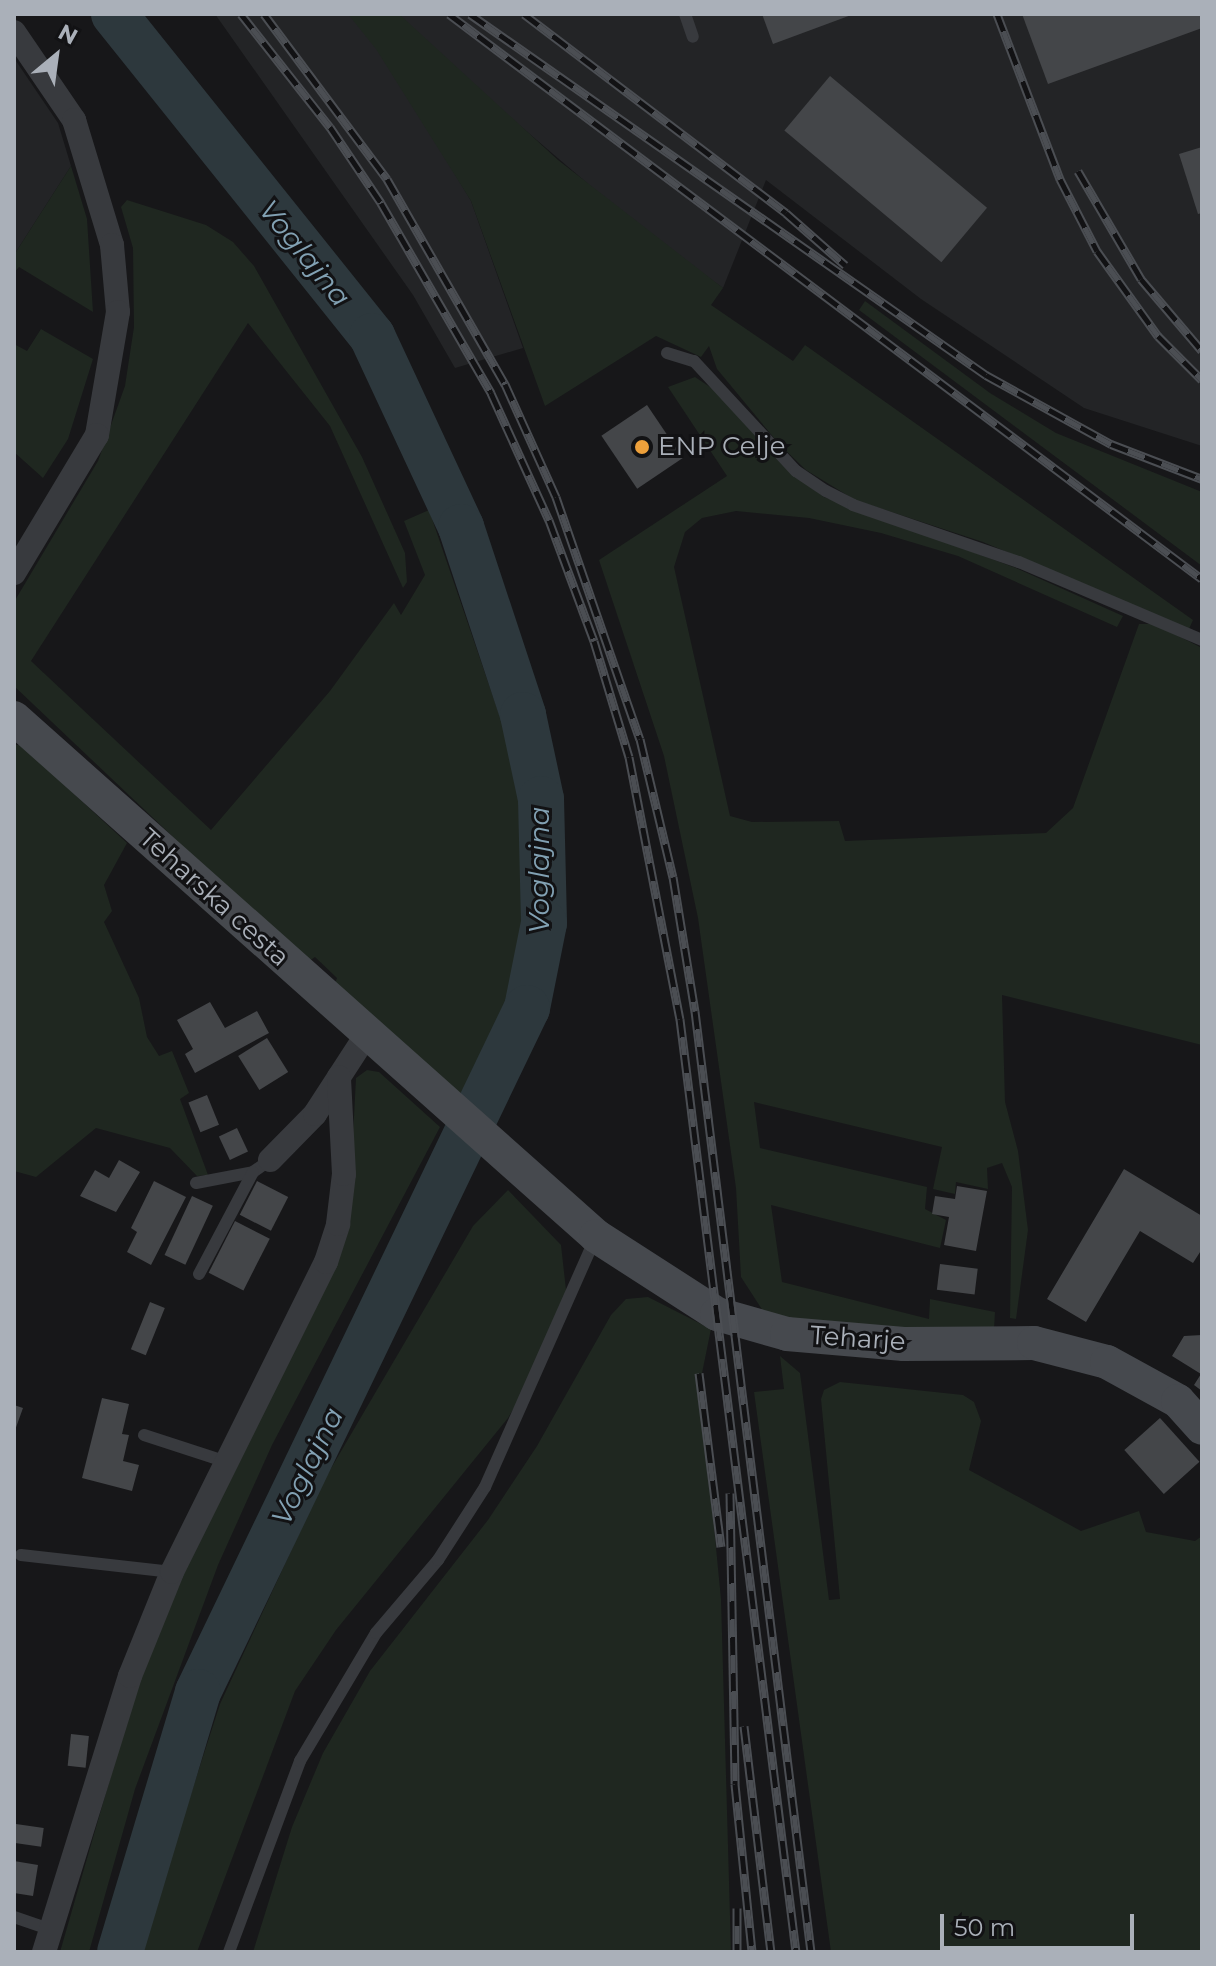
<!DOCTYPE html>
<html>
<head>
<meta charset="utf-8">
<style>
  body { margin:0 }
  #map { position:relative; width:1216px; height:1966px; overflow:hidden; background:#171719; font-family:Montserrat,sans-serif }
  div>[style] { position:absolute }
  .built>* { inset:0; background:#232426 }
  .green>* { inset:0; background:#1f2720 }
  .river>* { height:46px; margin:-23px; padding:0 23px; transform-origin:23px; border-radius:23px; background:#2d383d }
  .building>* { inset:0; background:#444649; transform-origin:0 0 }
  .lane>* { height:12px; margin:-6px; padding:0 6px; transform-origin:6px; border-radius:6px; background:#383a3e }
  .street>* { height:24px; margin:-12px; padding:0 12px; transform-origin:12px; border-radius:12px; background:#383a3e }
  .secondary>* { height:34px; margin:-17px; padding:0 17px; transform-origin:17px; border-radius:17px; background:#46494e }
  .rail>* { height:9px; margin-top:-4.5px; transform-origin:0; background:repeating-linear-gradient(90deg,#121214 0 18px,#4b4e53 0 36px); box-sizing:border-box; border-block:2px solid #4b4e53 }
  .dots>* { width:22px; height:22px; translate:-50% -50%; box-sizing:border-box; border:4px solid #121214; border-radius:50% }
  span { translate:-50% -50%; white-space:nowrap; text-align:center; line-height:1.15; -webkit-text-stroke:6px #121214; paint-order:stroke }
  .poi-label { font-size:26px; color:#aab0b9 }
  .left { translate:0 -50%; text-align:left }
  .street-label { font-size:26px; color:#aab0b9 }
  .water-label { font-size:28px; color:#82a1b3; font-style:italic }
  .frame { position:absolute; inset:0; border:16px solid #aab0b9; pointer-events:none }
  .north { position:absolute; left:16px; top:16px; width:80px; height:80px; -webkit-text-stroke:6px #121214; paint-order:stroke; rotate:29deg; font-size:22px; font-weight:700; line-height:32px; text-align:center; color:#aab0b9 }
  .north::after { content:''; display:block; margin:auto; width:28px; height:36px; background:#aab0b9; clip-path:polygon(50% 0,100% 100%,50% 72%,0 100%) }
  .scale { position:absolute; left:940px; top:1914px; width:194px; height:36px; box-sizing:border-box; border:4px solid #aab0b9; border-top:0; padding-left:10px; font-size:24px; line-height:28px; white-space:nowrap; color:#aab0b9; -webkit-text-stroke:6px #121214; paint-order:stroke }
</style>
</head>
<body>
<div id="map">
  <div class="built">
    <i style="clip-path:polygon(215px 14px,1202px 14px,1202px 446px,1084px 408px,921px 299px,766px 180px,723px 288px,635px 224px,483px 94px,437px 144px,471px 201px,523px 348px,455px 368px,413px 295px)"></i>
    <i style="clip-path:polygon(14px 58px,58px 123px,71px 166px,14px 255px)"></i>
  </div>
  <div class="green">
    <i style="clip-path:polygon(348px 14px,399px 14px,558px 160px,723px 288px,711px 305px,793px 361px,805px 345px,1193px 620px,1189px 629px,983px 542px,855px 500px,806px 470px,779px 444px,717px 369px,709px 346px,701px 357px,656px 336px,545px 406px,471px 201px,376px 49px)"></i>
    <i style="clip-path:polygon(71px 166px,87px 219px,93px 312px,19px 267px,14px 273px,14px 255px)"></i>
    <i style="clip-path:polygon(127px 200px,206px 225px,233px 242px,254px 266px,362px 457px,405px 553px,407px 582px,403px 588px,330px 426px,248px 323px,31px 661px,211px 830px,330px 691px,394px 603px,401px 615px,425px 575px,404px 521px,429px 510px,521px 778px,522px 916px,511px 995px,491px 1048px,463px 1096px,334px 986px,337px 978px,315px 957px,306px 963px,14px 686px,14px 602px,98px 461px,125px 386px,134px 327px,133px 248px,121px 207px)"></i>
    <i style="clip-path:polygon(865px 301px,990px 393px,1056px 433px,1202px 492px,1202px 566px,859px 310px)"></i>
    <i style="clip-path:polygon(41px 329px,93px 359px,68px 439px,43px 478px,14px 452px,14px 344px,27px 351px)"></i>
    <i style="clip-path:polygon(695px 377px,719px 393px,793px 474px,824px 497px,1016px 568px,1123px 616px,1117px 627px,958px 556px,881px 533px,809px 518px,736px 511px,702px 518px,685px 532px,674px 567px,730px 816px,752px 822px,839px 821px,845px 841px,1046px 833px,1073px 808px,1139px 624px,1155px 624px,1202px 648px,1202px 1045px,1002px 995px,1005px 1102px,1018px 1151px,1028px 1230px,1016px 1319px,1010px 1318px,1012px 1187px,1002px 1163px,987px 1168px,988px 1189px,956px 1182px,955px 1194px,933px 1189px,942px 1147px,754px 1102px,760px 1148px,927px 1187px,925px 1209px,946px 1220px,940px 1248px,771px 1205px,782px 1282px,929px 1319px,930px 1299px,995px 1312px,994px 1329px,982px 1336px,803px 1322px,763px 1311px,741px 1277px,736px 1188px,698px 918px,664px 756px,599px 560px,727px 476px,668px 387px)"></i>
    <i style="clip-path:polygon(14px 745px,21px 745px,127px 843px,104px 885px,112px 911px,104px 922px,139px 998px,147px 1037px,159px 1056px,172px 1051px,189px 1093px,180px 1099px,208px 1175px,197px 1176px,170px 1148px,96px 1128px,36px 1177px,14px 1171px)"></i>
    <i style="clip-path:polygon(367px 1070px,379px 1072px,440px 1127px,272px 1445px,218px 1565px,135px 1789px,89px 1952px,60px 1952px,140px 1675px,351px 1175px,356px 1078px)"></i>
    <i style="clip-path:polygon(508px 1190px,561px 1245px,568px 1308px,562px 1325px,508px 1418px,336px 1630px,295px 1691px,197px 1952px,140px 1952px,220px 1704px,323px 1482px,473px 1226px)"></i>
    <i style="clip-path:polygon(648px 1297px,711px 1329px,700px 1383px,721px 1599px,731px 1952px,253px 1952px,292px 1827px,323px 1753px,370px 1671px,488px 1520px,537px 1446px,611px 1315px,626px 1299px)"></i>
    <i style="clip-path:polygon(780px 1356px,800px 1373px,829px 1600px,840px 1599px,821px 1399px,824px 1390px,840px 1382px,963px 1395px,974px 1402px,981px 1421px,969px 1470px,1081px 1531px,1139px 1511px,1146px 1532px,1195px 1541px,1202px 1536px,1202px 1952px,831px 1952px,754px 1392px,784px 1389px)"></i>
  </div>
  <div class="river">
    <i style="left:114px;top:14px;width:413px;rotate:51.3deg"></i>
    <i style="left:372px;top:336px;width:211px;rotate:65deg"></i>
    <i style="left:461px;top:527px;width:198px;rotate:71.7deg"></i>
    <i style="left:523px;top:715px;width:86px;rotate:77.9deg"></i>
    <i style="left:541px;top:799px;width:124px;rotate:88.6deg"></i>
    <i style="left:544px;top:923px;width:87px;rotate:101.3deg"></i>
    <i style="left:527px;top:1008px;width:759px;rotate:115.69deg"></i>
    <i style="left:198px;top:1692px;width:271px;rotate:106.7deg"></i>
  </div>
  <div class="building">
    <i style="clip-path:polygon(762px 14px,854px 14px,773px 44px)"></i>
    <i style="clip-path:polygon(1022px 14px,1202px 14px,1202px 28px,1048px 84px)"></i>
    <i style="left:830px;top:76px;width:205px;height:71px;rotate:40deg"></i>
    <i style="clip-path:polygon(1202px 147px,1202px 213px,1198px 214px,1179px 154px)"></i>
    <i style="left:647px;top:405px;width:64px;height:55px;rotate:56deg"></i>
    <i style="clip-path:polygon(210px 1002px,225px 1028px,257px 1011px,269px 1033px,195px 1073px,185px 1054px,193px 1049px,177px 1020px)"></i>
    <i style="left:267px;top:1038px;width:40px;height:34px;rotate:58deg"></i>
    <i style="left:207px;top:1095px;width:32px;height:20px;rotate:68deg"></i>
    <i style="left:237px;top:1128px;width:26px;height:20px;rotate:65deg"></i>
    <i style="clip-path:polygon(119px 1160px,140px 1172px,116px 1212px,80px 1196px,95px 1170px,109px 1178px)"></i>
    <i style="clip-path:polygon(1124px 1169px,1202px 1216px,1202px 1249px,1193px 1263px,1140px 1231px,1086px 1322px,1047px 1299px)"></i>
    <i style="clip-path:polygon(154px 1181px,186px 1197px,151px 1265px,127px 1252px,137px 1232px,131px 1228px)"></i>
    <i style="left:257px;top:1181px;width:35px;height:38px;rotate:27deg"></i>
    <i style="clip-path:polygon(957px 1186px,987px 1191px,976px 1251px,944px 1245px,949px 1217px,932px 1214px,935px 1196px,955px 1199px)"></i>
    <i style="left:192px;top:1196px;width:23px;height:65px;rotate:25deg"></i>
    <i style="left:235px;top:1221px;width:39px;height:58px;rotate:27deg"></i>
    <i style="left:940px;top:1264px;width:38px;height:26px;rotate:7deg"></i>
    <i style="left:150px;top:1302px;width:16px;height:51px;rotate:22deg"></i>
    <i style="clip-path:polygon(1202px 1335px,1202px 1391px,1194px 1385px,1201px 1374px,1172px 1356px,1184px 1336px)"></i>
    <i style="clip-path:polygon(102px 1398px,129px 1404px,122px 1434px,129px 1435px,123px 1461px,139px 1465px,132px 1491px,82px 1478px)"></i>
    <i style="clip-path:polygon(14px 1405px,23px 1408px,14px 1433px)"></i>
    <i style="left:1160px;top:1418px;width:59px;height:48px;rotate:48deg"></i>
    <i style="left:71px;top:1734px;width:18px;height:32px;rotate:6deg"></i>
    <i style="left:16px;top:1824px;width:28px;height:19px;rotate:8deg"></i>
    <i style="clip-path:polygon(14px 1861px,38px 1865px,33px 1896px,14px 1893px)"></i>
  </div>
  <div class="lane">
    <i style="left:685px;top:14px;width:24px;rotate:71deg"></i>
    <i style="left:667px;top:353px;width:28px;rotate:17deg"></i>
    <i style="left:694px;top:361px;width:150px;rotate:47.2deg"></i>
    <i style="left:796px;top:471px;width:36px;rotate:34deg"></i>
    <i style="left:826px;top:491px;width:30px;rotate:27deg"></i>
    <i style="left:853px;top:505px;width:176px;rotate:19deg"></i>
    <i style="left:1019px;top:562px;width:199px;rotate:23.1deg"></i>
    <i style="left:196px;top:1183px;width:58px;rotate:-10.9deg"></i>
    <i style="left:253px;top:1172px;width:21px;rotate:-35deg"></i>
    <i style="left:199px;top:1274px;width:115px;rotate:-62.1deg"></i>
    <i style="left:144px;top:1435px;width:84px;rotate:18deg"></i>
    <i style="left:21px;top:1555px;width:152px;rotate:6.4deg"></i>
    <i style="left:14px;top:1917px;width:37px;rotate:19deg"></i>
    <i style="left:229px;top:1952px;width:204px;rotate:-69.6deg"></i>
    <i style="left:300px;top:1761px;width:149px;rotate:-59.3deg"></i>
    <i style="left:376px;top:1633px;width:96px;rotate:-49.7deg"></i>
    <i style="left:438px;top:1560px;width:87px;rotate:-57.2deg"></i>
    <i style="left:485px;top:1487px;width:271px;rotate:-66.1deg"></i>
  </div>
  <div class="street">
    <i style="left:14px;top:32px;width:107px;rotate:55.7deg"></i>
    <i style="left:74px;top:120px;width:131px;rotate:73.1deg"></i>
    <i style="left:112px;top:245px;width:67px;rotate:84.9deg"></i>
    <i style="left:118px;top:312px;width:125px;rotate:99.7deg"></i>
    <i style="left:97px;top:435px;width:161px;rotate:121deg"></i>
    <i style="left:270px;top:1160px;width:64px;rotate:-45.6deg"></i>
    <i style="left:315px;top:1114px;width:95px;rotate:-57deg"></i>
    <i style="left:44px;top:1952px;width:289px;rotate:-72.7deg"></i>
    <i style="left:130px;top:1676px;width:112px;rotate:-68deg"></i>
    <i style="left:172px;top:1572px;width:346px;rotate:-63.6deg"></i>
    <i style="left:326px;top:1262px;width:40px;rotate:-72deg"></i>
    <i style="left:338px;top:1224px;width:50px;rotate:-83.2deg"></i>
    <i style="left:344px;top:1174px;width:97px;rotate:-93deg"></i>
  </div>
  <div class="secondary">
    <i style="left:14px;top:718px;width:779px;rotate:41.67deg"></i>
    <i style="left:596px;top:1236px;width:144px;rotate:32.8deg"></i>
    <i style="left:717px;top:1314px;width:73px;rotate:15.9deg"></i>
    <i style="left:787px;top:1334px;width:117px;rotate:4.9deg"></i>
    <i style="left:904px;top:1344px;width:130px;rotate:-0.4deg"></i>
    <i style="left:1034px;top:1343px;width:75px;rotate:14.6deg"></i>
    <i style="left:1107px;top:1362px;width:81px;rotate:28.8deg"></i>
    <i style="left:1178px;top:1401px;width:36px;rotate:48deg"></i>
  </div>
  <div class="rail">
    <i style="left:241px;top:14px;width:144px;rotate:51.8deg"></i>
    <i style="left:330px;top:127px;width:92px;rotate:56.1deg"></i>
    <i style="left:381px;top:203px;width:220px;rotate:59.9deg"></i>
    <i style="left:491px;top:393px;width:140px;rotate:65.5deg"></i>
    <i style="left:549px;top:520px;width:129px;rotate:69.6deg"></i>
    <i style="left:594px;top:641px;width:121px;rotate:73.2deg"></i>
    <i style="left:629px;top:757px;width:267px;rotate:79deg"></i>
    <i style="left:680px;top:1019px;width:940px;rotate:82.91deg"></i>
    <i style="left:264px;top:14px;width:206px;rotate:53.3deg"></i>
    <i style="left:387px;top:179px;width:237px;rotate:60.1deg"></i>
    <i style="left:505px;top:384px;width:124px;rotate:65.7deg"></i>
    <i style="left:556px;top:497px;width:256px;rotate:70.9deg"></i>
    <i style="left:640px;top:739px;width:142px;rotate:76.6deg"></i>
    <i style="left:673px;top:877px;width:136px;rotate:80.7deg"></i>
    <i style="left:695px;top:1011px;width:948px;rotate:82.97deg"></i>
    <i style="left:449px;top:14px;width:941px;rotate:36.88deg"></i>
    <i style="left:470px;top:14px;width:630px;rotate:34.98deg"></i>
    <i style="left:986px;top:375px;width:143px;rotate:28.9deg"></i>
    <i style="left:1111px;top:444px;width:97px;rotate:21deg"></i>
    <i style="left:524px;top:14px;width:329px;rotate:37.2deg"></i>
    <i style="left:786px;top:213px;width:79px;rotate:41.4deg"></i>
    <i style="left:997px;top:14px;width:177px;rotate:69.1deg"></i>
    <i style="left:1060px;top:179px;width:81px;rotate:62.8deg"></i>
    <i style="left:1097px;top:251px;width:105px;rotate:54.3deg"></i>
    <i style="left:1158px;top:336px;width:62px;rotate:45deg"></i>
    <i style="left:1078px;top:171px;width:125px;rotate:59.7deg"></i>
    <i style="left:1141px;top:279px;width:94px;rotate:49.7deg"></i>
    <i style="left:699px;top:1373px;width:175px;rotate:82.8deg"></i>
    <i style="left:730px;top:1493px;width:291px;rotate:89deg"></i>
    <i style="left:735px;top:1784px;width:169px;rotate:84.2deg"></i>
    <i style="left:744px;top:1726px;width:228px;rotate:83.2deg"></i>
    <i style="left:737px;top:1908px;width:44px;rotate:90deg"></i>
  </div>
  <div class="dots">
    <i style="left:642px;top:447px;background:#eda03b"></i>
  </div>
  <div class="poi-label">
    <span class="left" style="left:658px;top:447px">ENP Celje</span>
  </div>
  <div class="street-label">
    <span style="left:214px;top:898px;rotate:42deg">Teharska cesta</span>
    <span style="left:858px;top:1339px;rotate:4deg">Teharje</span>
  </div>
  <div class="water-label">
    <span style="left:305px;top:253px;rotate:51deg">Voglajna</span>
    <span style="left:539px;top:870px;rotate:-90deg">Voglajna</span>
    <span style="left:307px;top:1466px;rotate:-64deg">Voglajna</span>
  </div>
  <div class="frame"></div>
  <div class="north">N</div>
  <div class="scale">50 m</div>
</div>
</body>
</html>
